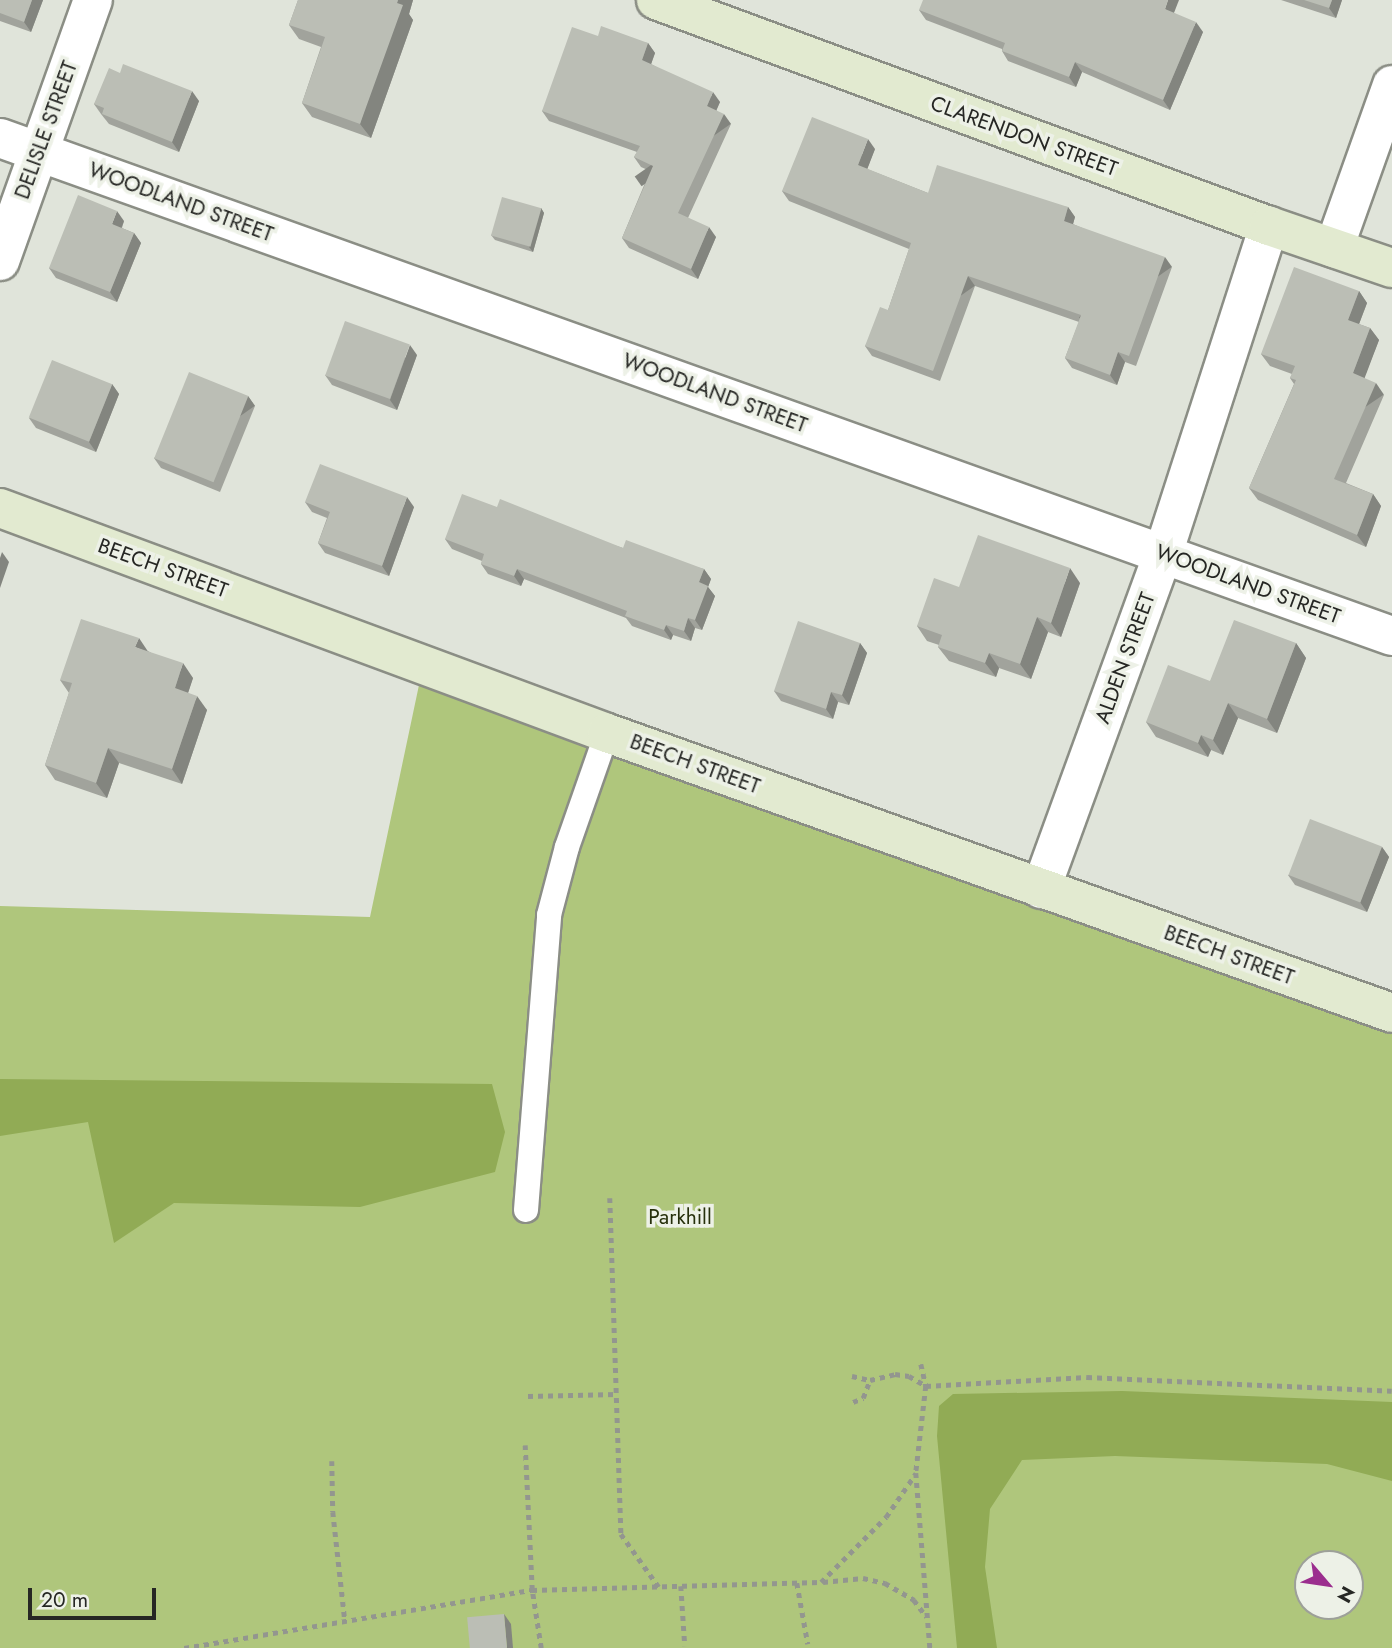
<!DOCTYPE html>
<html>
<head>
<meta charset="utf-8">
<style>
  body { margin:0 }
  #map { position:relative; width:1392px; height:1648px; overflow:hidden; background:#e0e4da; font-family:Jost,sans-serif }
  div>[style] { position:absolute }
  .green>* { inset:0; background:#afc67c }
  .forest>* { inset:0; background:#91ab55 }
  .path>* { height:4.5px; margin-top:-2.25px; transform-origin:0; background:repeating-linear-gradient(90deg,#93968f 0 5px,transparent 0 10px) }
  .roads { filter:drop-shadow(2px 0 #8b8e85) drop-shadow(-2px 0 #8b8e85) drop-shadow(0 2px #8b8e85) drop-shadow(0 -2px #8b8e85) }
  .lane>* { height:24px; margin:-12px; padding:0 12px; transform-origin:12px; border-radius:12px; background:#fff }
  .street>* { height:38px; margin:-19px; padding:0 19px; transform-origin:19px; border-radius:19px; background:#fff }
  .secondary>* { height:38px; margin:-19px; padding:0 19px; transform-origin:19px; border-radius:19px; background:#e2ead0 }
  .wall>* { inset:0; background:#a1a39c }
  .shaded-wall>* { inset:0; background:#83857f; transform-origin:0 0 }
  .building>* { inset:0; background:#bbbeb5; transform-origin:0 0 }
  span { translate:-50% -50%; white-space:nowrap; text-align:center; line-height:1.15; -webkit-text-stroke:7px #edf1e7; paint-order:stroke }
  .street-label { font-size:21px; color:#262724 }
  .park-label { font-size:21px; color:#26300b }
  .north { position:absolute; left:1294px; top:1550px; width:70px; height:70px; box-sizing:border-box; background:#edf1e7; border:2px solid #9da099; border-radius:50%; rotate:119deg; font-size:19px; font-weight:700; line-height:28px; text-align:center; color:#262724 }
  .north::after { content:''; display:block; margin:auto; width:24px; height:32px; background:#9b2e8e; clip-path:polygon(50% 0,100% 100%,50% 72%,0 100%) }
  .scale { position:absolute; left:28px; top:1588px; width:128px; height:32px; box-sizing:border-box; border:4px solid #262724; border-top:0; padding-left:9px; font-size:21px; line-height:24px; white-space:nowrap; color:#262724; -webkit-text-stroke:5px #edf1e7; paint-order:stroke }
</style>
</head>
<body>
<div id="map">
  <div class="green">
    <i style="clip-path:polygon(evenodd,423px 666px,1392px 1013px,1392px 1648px,0 1648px,0 906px,370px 917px,423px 666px,1308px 1564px,1350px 1564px,1350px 1606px,1308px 1606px,1308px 1564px)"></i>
  </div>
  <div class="forest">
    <i style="clip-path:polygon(0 1079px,492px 1084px,505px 1132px,495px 1172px,360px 1207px,174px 1203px,114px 1243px,88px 1122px,0 1136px)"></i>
    <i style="clip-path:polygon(1122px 1391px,1392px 1402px,1392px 1481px,1327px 1464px,1115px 1456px,1022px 1460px,990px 1509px,985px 1567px,997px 1648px,957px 1648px,937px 1436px,939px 1406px,953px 1394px)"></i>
  </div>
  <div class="path">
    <i style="left:610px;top:1198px;width:336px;rotate:88.1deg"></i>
    <i style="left:621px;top:1534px;width:65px;rotate:54.4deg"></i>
    <i style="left:921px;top:1364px;width:23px;rotate:77deg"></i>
    <i style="left:926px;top:1386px;width:88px;rotate:96.6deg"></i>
    <i style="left:916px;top:1473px;width:176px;rotate:85.4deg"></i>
    <i style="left:852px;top:1376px;width:18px;rotate:13deg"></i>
    <i style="left:528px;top:1396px;width:89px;rotate:-1.3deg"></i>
    <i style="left:853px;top:1402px;width:11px;rotate:-22deg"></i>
    <i style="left:863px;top:1398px;width:19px;rotate:-69deg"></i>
    <i style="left:870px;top:1380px;width:26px;rotate:-13deg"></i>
    <i style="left:895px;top:1374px;width:14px;rotate:8deg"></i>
    <i style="left:909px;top:1376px;width:20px;rotate:30deg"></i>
    <i style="left:926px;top:1386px;width:161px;rotate:-3.2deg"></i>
    <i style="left:1087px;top:1377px;width:305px;rotate:2.6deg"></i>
    <i style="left:332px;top:1461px;width:51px;rotate:88.9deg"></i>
    <i style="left:333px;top:1512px;width:109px;rotate:83.7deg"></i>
    <i style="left:823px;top:1582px;width:40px;rotate:-5.7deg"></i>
    <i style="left:863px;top:1578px;width:23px;rotate:13deg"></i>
    <i style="left:885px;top:1583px;width:34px;rotate:30deg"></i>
    <i style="left:914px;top:1600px;width:21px;rotate:53deg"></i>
    <i style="left:797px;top:1583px;width:62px;rotate:79.8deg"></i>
    <i style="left:681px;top:1586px;width:60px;rotate:86.2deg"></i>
    <i style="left:184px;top:1648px;width:353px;rotate:-9.5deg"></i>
    <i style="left:532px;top:1590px;width:145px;rotate:-92.8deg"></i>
    <i style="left:541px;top:1648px;width:59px;rotate:-98.8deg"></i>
    <i style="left:532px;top:1590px;width:289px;rotate:-1.6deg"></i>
    <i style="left:821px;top:1582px;width:92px;rotate:-45deg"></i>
    <i style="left:886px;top:1517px;width:53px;rotate:-55.7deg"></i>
  </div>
  <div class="roads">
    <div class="lane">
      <i style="left:526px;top:1210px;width:296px;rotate:-85.5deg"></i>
      <i style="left:549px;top:915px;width:70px;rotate:-75.2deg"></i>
      <i style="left:567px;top:847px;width:121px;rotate:-70.7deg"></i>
    </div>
    <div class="street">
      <i style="left:0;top:138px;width:1478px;rotate:19.69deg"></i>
      <i style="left:1334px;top:248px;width:173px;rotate:-70.4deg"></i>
      <i style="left:0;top:261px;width:277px;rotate:-70.4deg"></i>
      <i style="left:1041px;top:889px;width:357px;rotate:-70deg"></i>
      <i style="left:1163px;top:554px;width:345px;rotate:-72.1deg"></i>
    </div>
    <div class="secondary">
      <i style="left:656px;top:0;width:653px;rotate:20.24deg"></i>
      <i style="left:1269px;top:226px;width:130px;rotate:18.9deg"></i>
      <i style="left:0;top:508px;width:647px;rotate:20.34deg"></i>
      <i style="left:607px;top:733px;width:833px;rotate:19.63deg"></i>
    </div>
  </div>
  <div class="wall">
    <i style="clip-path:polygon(0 0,43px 0,31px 32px,0 21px)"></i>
    <i style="clip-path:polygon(298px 0,413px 0,409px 14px,413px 20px,371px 138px,312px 117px,302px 103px,321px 47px,299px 39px,289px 25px)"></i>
    <i style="clip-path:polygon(1281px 0,1342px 0,1336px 18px)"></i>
    <i style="clip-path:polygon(919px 10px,1174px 13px,1203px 32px,1170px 110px,1082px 72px,1076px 87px,1008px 61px,1002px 51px,1002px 49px,926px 20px)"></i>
    <i style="clip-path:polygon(598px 36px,648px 43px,655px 53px,651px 64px,720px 102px,716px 110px,731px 124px,688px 218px,716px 237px,698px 279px,629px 248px,622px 238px,650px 171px,641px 167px,634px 157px,637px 152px,549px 121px,542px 111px)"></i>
    <i style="clip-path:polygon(120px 73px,199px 101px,179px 152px,109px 124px,101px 114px,94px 104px)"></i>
    <i style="clip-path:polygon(875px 149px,867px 169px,928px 193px,1068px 207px,1075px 217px,1073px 224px,1172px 267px,1136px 366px,1125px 362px,1117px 385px,1072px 368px,1065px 358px,1079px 322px,975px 286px,940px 381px,872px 356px,865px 346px,888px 310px,909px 249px,789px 201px,782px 191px)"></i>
    <i style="clip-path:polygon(541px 208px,544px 213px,533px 252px,495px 240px,491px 235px)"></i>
    <i style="clip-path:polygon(124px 221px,122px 228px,134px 233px,141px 243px,117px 302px,56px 278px,49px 268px)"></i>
    <i style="clip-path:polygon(1359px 291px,1367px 303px,1359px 324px,1370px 328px,1379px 340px,1364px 378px,1384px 395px,1346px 483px,1373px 494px,1381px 506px,1366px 547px,1258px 500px,1249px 488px,1294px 384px,1290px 378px,1292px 374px,1270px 366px,1261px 354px)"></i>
    <i style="clip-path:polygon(417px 355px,397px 410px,332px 385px,325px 375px)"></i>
    <i style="clip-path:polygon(112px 384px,119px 394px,96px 452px,36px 428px,29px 418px)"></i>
    <i style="clip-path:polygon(248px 396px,255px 406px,220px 492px,161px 468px,154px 458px)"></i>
    <i style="clip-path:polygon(305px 502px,414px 507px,389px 576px,325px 553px,318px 543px,327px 518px,312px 512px)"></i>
    <i style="clip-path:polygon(497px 507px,623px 548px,704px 569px,711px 579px,708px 587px,715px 596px,702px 630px,695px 628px,691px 641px,673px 635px,671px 640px,632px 626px,626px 618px,524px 579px,521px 586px,488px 574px,481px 564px,482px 561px,452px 549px,445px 539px)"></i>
    <i style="clip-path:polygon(1080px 583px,1061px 637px,1048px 632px,1031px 679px,999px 668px,996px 677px,949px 661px,938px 647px,939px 645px,927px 641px,917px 626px,959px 587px)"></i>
    <i style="clip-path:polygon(860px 643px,867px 653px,849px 705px,838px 702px,833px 719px,781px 701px,774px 691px)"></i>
    <i style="clip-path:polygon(1296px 643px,1306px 658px,1277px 733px,1238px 718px,1223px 755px,1211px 750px,1208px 757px,1156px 737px,1146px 722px,1210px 681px)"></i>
    <i style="clip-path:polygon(148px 651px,193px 678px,188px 693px,207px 710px,182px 784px,119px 763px,107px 798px,55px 780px,45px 765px,69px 693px,60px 680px)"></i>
    <i style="clip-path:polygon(1382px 847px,1389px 857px,1367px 912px,1295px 885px,1288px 875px)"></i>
  </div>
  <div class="shaded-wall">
    <i style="clip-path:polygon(32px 0,43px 0,31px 32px,24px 22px)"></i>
    <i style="clip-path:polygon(398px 0,413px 0,409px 14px,413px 20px,371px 138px,360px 124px)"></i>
    <i style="clip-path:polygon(1168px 0,1179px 0,1172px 18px,1165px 9px)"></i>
    <i style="clip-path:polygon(1332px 0,1342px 0,1336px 18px,1329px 8px)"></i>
    <i style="clip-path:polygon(1196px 22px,1203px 32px,1170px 110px,1163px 100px)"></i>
    <i style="clip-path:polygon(648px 43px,655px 53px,649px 70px,642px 60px)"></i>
    <i style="clip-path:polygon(1075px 62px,1082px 72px,1076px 87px,1069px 77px)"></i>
    <i style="clip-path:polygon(192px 91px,199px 101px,179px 152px,172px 142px)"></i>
    <i style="clip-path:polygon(713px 92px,720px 102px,714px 116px,707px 106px)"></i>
    <i style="left:724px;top:114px;width:12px;height:109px;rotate:55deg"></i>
    <i style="clip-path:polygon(868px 139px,875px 149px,865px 175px,858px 165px)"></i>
    <i style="clip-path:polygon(1068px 207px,1075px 217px,1071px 231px,1064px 221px)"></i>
    <i style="clip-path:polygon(541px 208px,544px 213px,533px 252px,529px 247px)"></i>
    <i style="clip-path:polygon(117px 211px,124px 221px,119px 234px,112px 224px)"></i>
    <i style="clip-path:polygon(709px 227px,716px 237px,698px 279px,691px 269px)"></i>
    <i style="clip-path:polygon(134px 233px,141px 243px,117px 302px,110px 292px)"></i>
    <i style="left:1165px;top:257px;width:12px;height:105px;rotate:55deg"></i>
    <i style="left:968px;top:276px;width:12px;height:101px;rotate:55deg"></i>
    <i style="clip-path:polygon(1359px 291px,1367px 303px,1356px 332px,1348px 320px)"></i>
    <i style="clip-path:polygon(1370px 328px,1379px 340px,1362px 385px,1353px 373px)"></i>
    <i style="clip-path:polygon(410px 345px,417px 355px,397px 410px,390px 400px)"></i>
    <i style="clip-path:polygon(1118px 352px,1125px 362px,1117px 385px,1110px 375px)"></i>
    <i style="left:1376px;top:383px;width:14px;height:105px;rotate:56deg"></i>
    <i style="clip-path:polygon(112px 384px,119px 394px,96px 452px,89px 442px)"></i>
    <i style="left:248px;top:396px;width:12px;height:93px;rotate:55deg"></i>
    <i style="clip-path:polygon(1373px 494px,1381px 506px,1366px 547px,1357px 535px)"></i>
    <i style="clip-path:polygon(407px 497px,414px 507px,389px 576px,382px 566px)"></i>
    <i style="clip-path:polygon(2px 552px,9px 562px,0 588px,0 558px)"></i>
    <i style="clip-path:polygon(1070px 568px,1080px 583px,1061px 637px,1051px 623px)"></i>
    <i style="clip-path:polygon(517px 569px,524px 579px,521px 586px,514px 576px)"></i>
    <i style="clip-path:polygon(704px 569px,711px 579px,708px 587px,715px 596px,702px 630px,695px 620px,699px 582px)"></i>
    <i style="clip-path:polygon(1037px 617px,1048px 632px,1031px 679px,1020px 664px)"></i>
    <i style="clip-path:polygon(688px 618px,695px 628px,691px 641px,684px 631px)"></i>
    <i style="clip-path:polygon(666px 625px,673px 635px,671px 640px,664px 630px)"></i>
    <i style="clip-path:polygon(139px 638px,149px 653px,135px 647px)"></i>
    <i style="clip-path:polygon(860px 643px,867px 653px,849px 705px,842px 695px)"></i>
    <i style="clip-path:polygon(1296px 643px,1306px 658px,1277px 733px,1267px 719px)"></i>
    <i style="clip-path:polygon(989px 653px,999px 668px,996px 677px,985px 663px)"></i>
    <i style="clip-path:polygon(183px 663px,193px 678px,185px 702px,175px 688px)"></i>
    <i style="clip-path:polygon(831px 692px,838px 702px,833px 719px,826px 709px)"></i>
    <i style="clip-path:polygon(197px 696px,207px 710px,182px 784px,172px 769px)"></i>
    <i style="clip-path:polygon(1228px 703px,1238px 718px,1223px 755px,1213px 740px)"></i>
    <i style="clip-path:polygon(1201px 735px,1211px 750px,1208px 757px,1198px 743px)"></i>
    <i style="clip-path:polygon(108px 748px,119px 763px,107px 798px,96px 783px)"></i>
    <i style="clip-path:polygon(1382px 847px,1389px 857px,1367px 912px,1360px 902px)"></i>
    <i style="clip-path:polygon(504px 1614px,511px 1624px,513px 1648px,507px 1648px)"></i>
  </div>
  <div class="building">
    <i style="clip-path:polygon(0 0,32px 0,24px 22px,0 13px)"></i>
    <i style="clip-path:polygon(298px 0,398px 0,397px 3px,403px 5px,360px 124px,302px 103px,325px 37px,289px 25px)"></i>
    <i style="clip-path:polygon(923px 0,1168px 0,1165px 9px,1196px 22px,1163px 100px,1075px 62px,1069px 77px,1002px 51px,1005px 43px,919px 10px)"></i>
    <i style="clip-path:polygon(1304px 0,1332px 0,1329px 8px)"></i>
    <i style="clip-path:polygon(601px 26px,648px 43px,642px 60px,713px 92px,707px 106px,724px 114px,678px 213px,709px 227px,691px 269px,622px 238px,653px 166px,634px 157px,640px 146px,542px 111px,572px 27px,598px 36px)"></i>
    <i style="clip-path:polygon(123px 64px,192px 91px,172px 142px,102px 114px,104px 108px,94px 104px,109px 68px,120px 73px)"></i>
    <i style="clip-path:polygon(812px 117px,868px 139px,858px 165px,928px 193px,937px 165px,1068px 207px,1064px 221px,1165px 257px,1129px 356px,1118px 352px,1110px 375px,1065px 358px,1081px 315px,968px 276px,933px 371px,865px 346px,880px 307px,888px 310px,911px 243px,782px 191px)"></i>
    <i style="clip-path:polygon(78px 195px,117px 211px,112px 224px,134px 233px,110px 292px,49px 268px)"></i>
    <i style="left:502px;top:197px;width:41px;height:40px;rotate:16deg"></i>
    <i style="clip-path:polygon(1294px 267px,1359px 291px,1348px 320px,1370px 328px,1353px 373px,1376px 383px,1334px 479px,1373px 494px,1357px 535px,1249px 488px,1296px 380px,1290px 378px,1295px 366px,1261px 354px)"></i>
    <i style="left:345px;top:321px;width:69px;height:58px;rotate:20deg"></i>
    <i style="left:52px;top:360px;width:65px;height:62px;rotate:22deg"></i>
    <i style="left:189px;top:372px;width:64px;height:93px;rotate:22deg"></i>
    <i style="clip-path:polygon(320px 464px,407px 497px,382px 566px,318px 543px,330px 512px,305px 502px)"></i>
    <i style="clip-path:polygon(462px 494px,497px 507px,500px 499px,623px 548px,626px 540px,704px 569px,699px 582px,708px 586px,695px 620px,688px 618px,684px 631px,666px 625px,664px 630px,625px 616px,627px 611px,517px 569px,514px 576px,481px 564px,484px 554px,445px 539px)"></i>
    <i style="clip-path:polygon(978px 535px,1070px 568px,1051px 623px,1037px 617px,1020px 664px,989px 653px,985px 663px,938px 647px,942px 635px,917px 626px,934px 578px,959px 587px)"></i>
    <i style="clip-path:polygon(81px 619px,139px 638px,135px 647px,183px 663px,175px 688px,197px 696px,172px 769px,108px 748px,96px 783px,45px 765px,72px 683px,60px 680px)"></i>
    <i style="clip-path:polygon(1234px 620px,1296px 643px,1267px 719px,1228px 703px,1213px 740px,1201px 735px,1198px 743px,1146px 722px,1168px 665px,1210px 681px)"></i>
    <i style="clip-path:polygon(798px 621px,860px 643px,842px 695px,831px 692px,826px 709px,774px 691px)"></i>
    <i style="left:1310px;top:819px;width:77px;height:60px;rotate:21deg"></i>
    <i style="left:504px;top:1614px;width:34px;height:37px;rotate:85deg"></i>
  </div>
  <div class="street-label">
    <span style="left:46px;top:130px;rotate:-70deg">DELISLE STREET</span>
    <span style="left:1024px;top:136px;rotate:20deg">CLARENDON STREET</span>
    <span style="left:181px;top:202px;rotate:20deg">WOODLAND STREET</span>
    <span style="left:715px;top:393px;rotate:20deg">WOODLAND STREET</span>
    <span style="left:163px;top:568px;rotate:20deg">BEECH STREET</span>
    <span style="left:1248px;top:584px;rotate:20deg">WOODLAND STREET</span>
    <span style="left:1125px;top:658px;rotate:-70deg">ALDEN STREET</span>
    <span style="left:695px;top:764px;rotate:20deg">BEECH STREET</span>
    <span style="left:1229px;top:955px;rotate:20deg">BEECH STREET</span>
  </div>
  <div class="park-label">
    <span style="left:680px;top:1217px">Parkhill</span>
  </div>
  <div class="north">N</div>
  <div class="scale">20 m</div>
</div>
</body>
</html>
